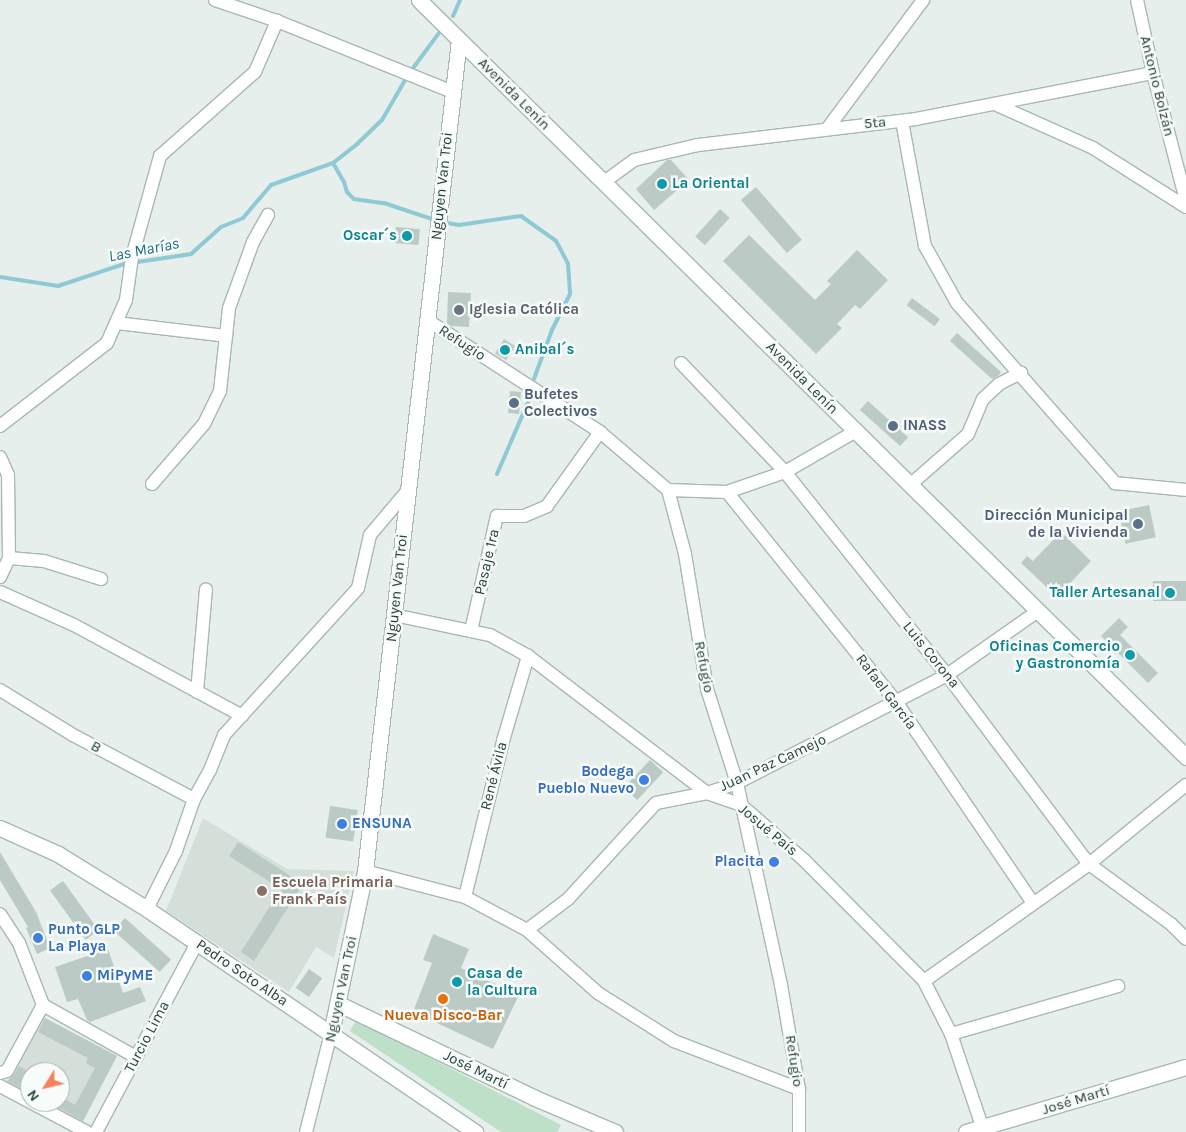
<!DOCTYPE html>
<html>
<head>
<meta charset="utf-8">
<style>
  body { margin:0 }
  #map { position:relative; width:1186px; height:1132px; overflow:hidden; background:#e6efeb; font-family:Karla,sans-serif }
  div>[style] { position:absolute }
  .built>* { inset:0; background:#d4dfda }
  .green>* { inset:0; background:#bfe0c8 }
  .stream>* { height:4px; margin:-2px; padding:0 2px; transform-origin:2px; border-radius:2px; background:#8ec9d4 }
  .building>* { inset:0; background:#bbcac4; transform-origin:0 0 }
  .roads { filter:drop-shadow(1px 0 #a8b8b2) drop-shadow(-1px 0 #a8b8b2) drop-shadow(0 1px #a8b8b2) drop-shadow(0 -1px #a8b8b2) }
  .minor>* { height:12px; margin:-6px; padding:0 6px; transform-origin:6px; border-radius:6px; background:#fff }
  .tertiary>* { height:15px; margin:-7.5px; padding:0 7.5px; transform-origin:7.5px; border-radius:7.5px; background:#fff }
  .dots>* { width:14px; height:14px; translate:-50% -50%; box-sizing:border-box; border:2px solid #f7fbf9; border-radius:50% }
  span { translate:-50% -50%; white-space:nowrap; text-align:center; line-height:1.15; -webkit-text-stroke:5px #f7fbf9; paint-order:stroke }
  .street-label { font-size:15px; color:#24423a }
  .culture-label { font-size:15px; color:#0d838f; font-weight:700 }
  .left { translate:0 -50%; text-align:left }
  .right { translate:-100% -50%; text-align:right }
  .worship-label { font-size:15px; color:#5b616d; font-weight:700 }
  .service-label { font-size:15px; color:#4e5e75; font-weight:700 }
  .shop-label { font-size:15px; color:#366cbe; font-weight:700 }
  .education-label { font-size:15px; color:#785e54; font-weight:700 }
  .food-label { font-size:15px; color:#c56008; font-weight:700 }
  .water-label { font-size:16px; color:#1c6f80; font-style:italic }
  .north { position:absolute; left:20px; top:1062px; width:50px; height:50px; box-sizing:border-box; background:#f7fbf9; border:1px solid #a3b1ad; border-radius:50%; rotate:234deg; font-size:14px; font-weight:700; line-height:20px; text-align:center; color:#24423a }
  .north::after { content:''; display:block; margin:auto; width:18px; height:22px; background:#f4845f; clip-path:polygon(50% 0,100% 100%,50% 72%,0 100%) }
</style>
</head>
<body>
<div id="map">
  <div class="built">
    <i style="clip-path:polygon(203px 818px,287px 869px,354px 871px,334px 958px,316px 947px,289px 992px,166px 911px)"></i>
    <i style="clip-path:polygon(41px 1016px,117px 1056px,81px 1125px,38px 1102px,60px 1102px,60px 1072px,30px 1072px,30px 1098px,5px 1084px)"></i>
  </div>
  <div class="green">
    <i style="clip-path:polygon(356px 1020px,561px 1125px,557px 1132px,501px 1132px,350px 1031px)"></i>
  </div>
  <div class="stream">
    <i style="left:453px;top:16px;width:17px;rotate:-66deg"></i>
    <i style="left:333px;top:163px;width:31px;rotate:-38deg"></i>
    <i style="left:357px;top:144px;width:35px;rotate:-44deg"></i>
    <i style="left:382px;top:120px;width:52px;rotate:-60deg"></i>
    <i style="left:408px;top:75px;width:52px;rotate:-53.6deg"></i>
    <i style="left:442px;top:222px;width:17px;rotate:10deg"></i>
    <i style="left:459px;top:225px;width:63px;rotate:-8.3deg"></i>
    <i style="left:521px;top:216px;width:43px;rotate:35.5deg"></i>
    <i style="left:556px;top:241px;width:26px;rotate:62deg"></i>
    <i style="left:568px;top:264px;width:30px;rotate:86deg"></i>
    <i style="left:570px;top:294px;width:40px;rotate:116.6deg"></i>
    <i style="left:552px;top:330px;width:52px;rotate:110.2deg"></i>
    <i style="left:0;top:277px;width:59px;rotate:8.8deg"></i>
    <i style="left:58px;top:286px;width:70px;rotate:-18.4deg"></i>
    <i style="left:124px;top:264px;width:68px;rotate:-8.5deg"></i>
    <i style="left:191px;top:254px;width:40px;rotate:-42deg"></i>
    <i style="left:221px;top:227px;width:24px;rotate:-22deg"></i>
    <i style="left:243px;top:218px;width:43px;rotate:-49.7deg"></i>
    <i style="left:271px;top:185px;width:66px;rotate:-19.5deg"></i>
    <i style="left:333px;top:163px;width:22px;rotate:60deg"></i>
    <i style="left:344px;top:182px;width:10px;rotate:73deg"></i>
    <i style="left:347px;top:192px;width:10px;rotate:45deg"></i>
    <i style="left:354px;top:199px;width:30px;rotate:8deg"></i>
    <i style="left:384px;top:203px;width:54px;rotate:18.4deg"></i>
    <i style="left:497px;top:474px;width:81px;rotate:-66.6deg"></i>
  </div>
  <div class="building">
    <i style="clip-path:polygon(667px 160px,671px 160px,689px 180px,654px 210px,636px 189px)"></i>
    <i style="left:756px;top:187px;width:70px;height:20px;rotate:49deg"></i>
    <i style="left:720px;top:209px;width:13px;height:37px;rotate:42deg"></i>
    <i style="left:396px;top:227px;width:24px;height:16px;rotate:5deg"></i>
    <i style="clip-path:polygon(749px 235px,815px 300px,831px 284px,827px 281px,857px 250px,888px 280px,860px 309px,855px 305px,837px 324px,842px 328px,816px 354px,723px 261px)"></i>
    <i style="clip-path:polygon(448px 292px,471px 293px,469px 327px,451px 326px,447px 323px)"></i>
    <i style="left:912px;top:298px;width:35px;height:9px;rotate:37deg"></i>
    <i style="clip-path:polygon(957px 333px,1001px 372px,998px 376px,992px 379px,950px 341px)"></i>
    <i style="left:504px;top:339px;width:13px;height:17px;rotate:32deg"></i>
    <i style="left:510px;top:391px;width:11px;height:22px;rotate:5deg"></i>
    <i style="left:868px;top:401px;width:54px;height:12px;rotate:42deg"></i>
    <i style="left:1149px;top:505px;width:33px;height:31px;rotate:78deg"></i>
    <i style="clip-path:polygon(1061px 532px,1091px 561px,1057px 597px,1021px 563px,1027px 556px,1033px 561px)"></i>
    <i style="left:1186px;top:581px;width:20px;height:33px;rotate:90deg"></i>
    <i style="clip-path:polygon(1119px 618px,1128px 627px,1120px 635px,1158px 673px,1148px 683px,1101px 636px)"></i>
    <i style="left:650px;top:760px;width:18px;height:38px;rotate:43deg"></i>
    <i style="left:330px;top:806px;width:28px;height:32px;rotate:8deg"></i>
    <i style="clip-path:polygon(238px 842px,303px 884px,254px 961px,241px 952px,281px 889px,229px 856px)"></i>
    <i style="clip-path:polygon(0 852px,36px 912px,50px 948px,37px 954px,26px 928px,28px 927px,0 880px)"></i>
    <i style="left:63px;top:881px;width:61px;height:16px;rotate:54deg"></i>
    <i style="left:125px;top:918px;width:62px;height:17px;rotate:42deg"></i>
    <i style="clip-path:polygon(433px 934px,469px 949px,461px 968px,519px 995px,493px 1049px,413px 1012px,432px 963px,423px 960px)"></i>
    <i style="clip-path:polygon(108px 949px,123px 993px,140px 987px,146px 1001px,90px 1022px,87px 1020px,78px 999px,67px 1002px,55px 967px)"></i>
    <i style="left:309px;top:969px;width:16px;height:23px;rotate:35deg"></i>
    <i style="clip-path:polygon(45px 1018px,117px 1056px,83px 1121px,48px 1102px,60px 1102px,60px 1096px,75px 1105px,95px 1068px,86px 1063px,88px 1058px,38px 1032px)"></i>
    <i style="clip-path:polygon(19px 1066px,27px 1071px,24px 1077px,30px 1080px,30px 1093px,7px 1081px,14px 1075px)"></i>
  </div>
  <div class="roads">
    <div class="minor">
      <i style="left:215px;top:0;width:65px;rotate:18.7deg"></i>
      <i style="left:277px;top:21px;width:190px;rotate:22deg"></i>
      <i style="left:1137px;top:0;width:75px;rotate:77.6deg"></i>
      <i style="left:1153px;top:73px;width:132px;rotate:75.5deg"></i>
      <i style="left:997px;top:105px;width:105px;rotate:24.1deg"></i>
      <i style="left:1093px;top:148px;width:110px;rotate:32.4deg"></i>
      <i style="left:902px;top:121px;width:127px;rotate:79.6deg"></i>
      <i style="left:925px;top:246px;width:65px;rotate:60.7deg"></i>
      <i style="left:957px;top:303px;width:240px;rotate:48.7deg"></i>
      <i style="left:1115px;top:483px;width:71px;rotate:5.6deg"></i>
      <i style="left:827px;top:129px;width:161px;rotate:-53.3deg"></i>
      <i style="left:604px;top:182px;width:37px;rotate:-36deg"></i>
      <i style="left:634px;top:160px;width:66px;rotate:-13.2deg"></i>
      <i style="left:698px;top:145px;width:220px;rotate:-6.8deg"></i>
      <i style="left:916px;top:119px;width:241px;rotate:-11deg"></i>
      <i style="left:427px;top:320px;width:206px;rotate:32.9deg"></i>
      <i style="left:600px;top:432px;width:89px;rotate:40.5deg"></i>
      <i style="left:668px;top:490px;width:66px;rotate:75.1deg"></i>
      <i style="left:685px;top:554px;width:137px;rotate:80.7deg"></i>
      <i style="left:707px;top:689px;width:99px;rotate:72.3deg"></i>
      <i style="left:737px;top:783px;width:207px;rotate:77.7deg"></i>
      <i style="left:781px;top:985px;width:106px;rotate:80.2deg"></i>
      <i style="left:799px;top:1089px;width:43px;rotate:90deg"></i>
      <i style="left:116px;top:323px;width:111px;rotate:6.7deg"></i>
      <i style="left:681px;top:363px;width:151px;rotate:46.3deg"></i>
      <i style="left:785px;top:472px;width:260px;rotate:51.4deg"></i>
      <i style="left:947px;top:675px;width:236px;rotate:53.1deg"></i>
      <i style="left:1089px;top:864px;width:102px;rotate:36.2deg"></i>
      <i style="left:1171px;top:924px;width:21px;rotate:45deg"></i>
      <i style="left:0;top:426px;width:135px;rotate:-37.8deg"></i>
      <i style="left:107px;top:343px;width:47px;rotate:-66.2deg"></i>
      <i style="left:126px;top:300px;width:43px;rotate:-82.1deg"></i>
      <i style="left:132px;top:257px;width:105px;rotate:-74.5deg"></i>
      <i style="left:160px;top:156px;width:127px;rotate:-41.5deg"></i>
      <i style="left:255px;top:72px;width:56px;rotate:-66.7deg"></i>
      <i style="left:0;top:457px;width:20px;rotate:66deg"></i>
      <i style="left:8px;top:475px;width:83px;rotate:89.3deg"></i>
      <i style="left:9px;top:558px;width:21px;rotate:115deg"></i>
      <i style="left:152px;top:484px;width:79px;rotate:-49.1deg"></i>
      <i style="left:204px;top:424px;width:37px;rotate:-64deg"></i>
      <i style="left:220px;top:391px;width:83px;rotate:-83.8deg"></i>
      <i style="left:229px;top:308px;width:70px;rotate:-70deg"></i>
      <i style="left:253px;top:242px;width:31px;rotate:-61deg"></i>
      <i style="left:910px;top:485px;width:77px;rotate:-41.3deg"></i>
      <i style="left:968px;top:434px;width:38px;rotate:-67deg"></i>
      <i style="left:983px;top:399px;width:22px;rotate:-43deg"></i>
      <i style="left:999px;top:384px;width:25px;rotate:-27deg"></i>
      <i style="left:668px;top:490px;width:59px;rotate:1.9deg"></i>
      <i style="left:727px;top:492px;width:61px;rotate:-19deg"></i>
      <i style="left:785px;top:472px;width:82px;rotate:-30deg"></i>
      <i style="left:727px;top:492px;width:271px;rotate:51.1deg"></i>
      <i style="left:897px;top:703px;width:240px;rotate:55.8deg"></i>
      <i style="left:9px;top:558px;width:35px;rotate:5deg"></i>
      <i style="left:44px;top:561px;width:60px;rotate:17.5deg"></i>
      <i style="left:0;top:592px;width:81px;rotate:24deg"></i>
      <i style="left:74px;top:625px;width:191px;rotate:28.4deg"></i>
      <i style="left:394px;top:615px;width:98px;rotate:11.8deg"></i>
      <i style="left:490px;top:635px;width:43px;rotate:28.9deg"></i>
      <i style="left:528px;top:656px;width:225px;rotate:37.4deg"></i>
      <i style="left:707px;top:793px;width:36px;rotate:19deg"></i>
      <i style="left:741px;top:805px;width:84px;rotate:41.1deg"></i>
      <i style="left:804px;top:860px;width:170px;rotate:45.2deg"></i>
      <i style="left:924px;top:981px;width:59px;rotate:63deg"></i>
      <i style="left:951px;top:1034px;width:103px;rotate:71.4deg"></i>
      <i style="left:471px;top:631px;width:118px;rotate:-77.3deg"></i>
      <i style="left:497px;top:516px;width:27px"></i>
      <i style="left:524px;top:516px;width:25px;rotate:-23deg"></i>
      <i style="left:547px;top:506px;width:91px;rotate:-54.4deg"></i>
      <i style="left:0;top:690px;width:86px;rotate:31.7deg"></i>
      <i style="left:73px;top:735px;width:137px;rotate:27.9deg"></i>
      <i style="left:197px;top:692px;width:103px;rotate:-85deg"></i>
      <i style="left:365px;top:871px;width:103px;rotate:14.6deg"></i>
      <i style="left:465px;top:897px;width:70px;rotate:28deg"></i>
      <i style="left:527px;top:930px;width:95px;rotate:41.6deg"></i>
      <i style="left:598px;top:993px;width:90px;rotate:32.3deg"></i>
      <i style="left:674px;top:1041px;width:134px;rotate:21deg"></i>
      <i style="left:465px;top:897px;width:161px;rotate:-76.3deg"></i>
      <i style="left:503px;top:741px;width:89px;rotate:-73.6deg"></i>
      <i style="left:147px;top:909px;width:65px;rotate:-63.4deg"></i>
      <i style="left:176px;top:851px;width:55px;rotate:-70.9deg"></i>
      <i style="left:194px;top:799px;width:33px;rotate:-61deg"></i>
      <i style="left:210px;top:770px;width:38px;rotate:-68deg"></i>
      <i style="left:224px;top:735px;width:199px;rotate:-47.6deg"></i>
      <i style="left:358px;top:588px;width:54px;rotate:-77.2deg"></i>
      <i style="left:370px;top:535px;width:59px;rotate:-49.8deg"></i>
      <i style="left:0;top:914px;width:35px;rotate:57deg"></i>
      <i style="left:19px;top:943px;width:66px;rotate:68.8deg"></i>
      <i style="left:43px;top:1005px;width:107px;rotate:29.2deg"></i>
      <i style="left:527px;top:930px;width:51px;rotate:-37.1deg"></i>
      <i style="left:568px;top:899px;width:130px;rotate:-47.5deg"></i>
      <i style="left:656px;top:803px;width:52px;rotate:-11.1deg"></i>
      <i style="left:707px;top:793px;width:32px;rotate:-18deg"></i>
      <i style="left:737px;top:783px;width:236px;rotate:-27.2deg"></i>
      <i style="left:947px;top:675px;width:111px;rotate:-35.1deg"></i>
      <i style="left:924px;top:981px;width:202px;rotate:-35.3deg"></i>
      <i style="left:1089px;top:864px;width:125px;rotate:-39.2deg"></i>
      <i style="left:951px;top:1034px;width:174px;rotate:-16deg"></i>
      <i style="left:0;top:1073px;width:7px;rotate:-16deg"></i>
      <i style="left:7px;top:1071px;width:75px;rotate:-61.4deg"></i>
      <i style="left:0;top:1086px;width:98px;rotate:27.9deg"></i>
      <i style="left:96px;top:1132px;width:214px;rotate:-61.9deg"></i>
      <i style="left:306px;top:1132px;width:102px;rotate:-75.8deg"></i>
    </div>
    <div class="tertiary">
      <i style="left:419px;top:0;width:1078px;rotate:44.62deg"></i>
      <i style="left:0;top:828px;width:64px;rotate:24.1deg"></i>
      <i style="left:58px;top:854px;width:105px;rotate:31.7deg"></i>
      <i style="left:147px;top:909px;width:397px;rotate:34.2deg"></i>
      <i style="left:339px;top:1004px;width:217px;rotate:25.6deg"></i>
      <i style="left:535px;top:1098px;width:87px;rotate:23deg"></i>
      <i style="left:331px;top:1033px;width:166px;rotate:-78.1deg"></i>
      <i style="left:365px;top:871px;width:836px;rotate:-83.55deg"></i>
      <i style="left:966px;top:1132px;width:229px;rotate:-16.5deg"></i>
    </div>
  </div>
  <div class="dots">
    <i style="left:662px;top:184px;background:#0f9aa8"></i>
    <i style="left:407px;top:236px;background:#0f9aa8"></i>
    <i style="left:459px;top:310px;background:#6b7280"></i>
    <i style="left:505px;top:350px;background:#0f9aa8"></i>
    <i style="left:514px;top:403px;background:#5c6f8a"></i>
    <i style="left:893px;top:426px;background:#5c6f8a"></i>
    <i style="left:1138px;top:524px;background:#5c6f8a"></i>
    <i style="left:1170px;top:593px;background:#0f9aa8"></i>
    <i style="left:1130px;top:655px;background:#0f9aa8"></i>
    <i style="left:644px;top:780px;background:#3f7fe0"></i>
    <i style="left:342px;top:824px;background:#3f7fe0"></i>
    <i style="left:774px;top:862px;background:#3f7fe0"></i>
    <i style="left:262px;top:891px;background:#8d6e63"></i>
    <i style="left:38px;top:938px;background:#3f7fe0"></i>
    <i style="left:87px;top:976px;background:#3f7fe0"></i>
    <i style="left:457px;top:982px;background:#0f9aa8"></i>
    <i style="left:443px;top:999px;background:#e8710a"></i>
  </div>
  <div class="street-label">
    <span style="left:1157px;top:86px;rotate:76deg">Antonio Bolzán</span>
    <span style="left:514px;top:94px;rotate:45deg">Avenida Lenín</span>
    <span style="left:875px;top:123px;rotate:-6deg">5ta</span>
    <span style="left:442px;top:186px;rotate:-84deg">Nguyen Van Troi</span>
    <span style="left:462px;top:343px;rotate:33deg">Refugio</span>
    <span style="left:802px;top:378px;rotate:45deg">Avenida Lenín</span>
    <span style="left:487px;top:562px;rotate:-77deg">Pasaje 1ra</span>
    <span style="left:397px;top:588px;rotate:-84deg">Nguyen Van Troi</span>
    <span style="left:931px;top:655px;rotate:51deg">Luis Corona</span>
    <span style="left:704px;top:667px;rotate:79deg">Refugio</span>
    <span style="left:886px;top:692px;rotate:53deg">Rafael García</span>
    <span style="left:96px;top:747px;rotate:28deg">B</span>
    <span style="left:773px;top:763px;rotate:-25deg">Juan Paz Camejo</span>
    <span style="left:494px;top:776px;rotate:-76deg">René Ávila</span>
    <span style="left:768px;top:830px;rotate:40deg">Josué País</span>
    <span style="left:242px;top:973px;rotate:34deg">Pedro Soto Alba</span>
    <span style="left:341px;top:989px;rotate:-78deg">Nguyen Van Troi</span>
    <span style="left:147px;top:1037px;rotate:-62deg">Turcio Lima</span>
    <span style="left:794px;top:1061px;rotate:81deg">Refugio</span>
    <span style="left:476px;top:1070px;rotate:26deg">José Martí</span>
    <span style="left:1076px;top:1100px;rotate:-17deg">José Martí</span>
  </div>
  <div class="culture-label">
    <span class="left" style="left:672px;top:184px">La Oriental</span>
    <span class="right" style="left:397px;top:236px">Oscar´s</span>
    <span class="left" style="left:515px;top:350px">Anibal´s</span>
    <span class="right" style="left:1160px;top:593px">Taller Artesanal</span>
    <span class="right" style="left:1120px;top:655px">Oficinas Comercio<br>y Gastronomía</span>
    <span class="left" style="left:467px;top:982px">Casa de<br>la Cultura</span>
  </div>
  <div class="worship-label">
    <span class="left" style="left:469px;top:310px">Iglesia Católica</span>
  </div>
  <div class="service-label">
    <span class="left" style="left:524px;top:403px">Bufetes<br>Colectivos</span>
    <span class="left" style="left:903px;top:426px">INASS</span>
    <span class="right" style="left:1128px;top:524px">Dirección Municipal<br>de la Vivienda</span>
  </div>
  <div class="shop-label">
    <span class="right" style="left:634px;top:780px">Bodega<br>Pueblo Nuevo</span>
    <span class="left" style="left:352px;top:824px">ENSUNA</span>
    <span class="right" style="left:764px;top:862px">Placita</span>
    <span class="left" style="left:48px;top:938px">Punto GLP<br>La Playa</span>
    <span class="left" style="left:97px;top:976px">MiPyME</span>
  </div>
  <div class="education-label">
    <span class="left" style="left:272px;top:891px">Escuela Primaria<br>Frank País</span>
  </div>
  <div class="food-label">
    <span style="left:443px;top:1016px">Nueva Disco-Bar</span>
  </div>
  <div class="water-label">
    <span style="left:144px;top:250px;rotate:-11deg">Las Marías</span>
  </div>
  <div class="north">N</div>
</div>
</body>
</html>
